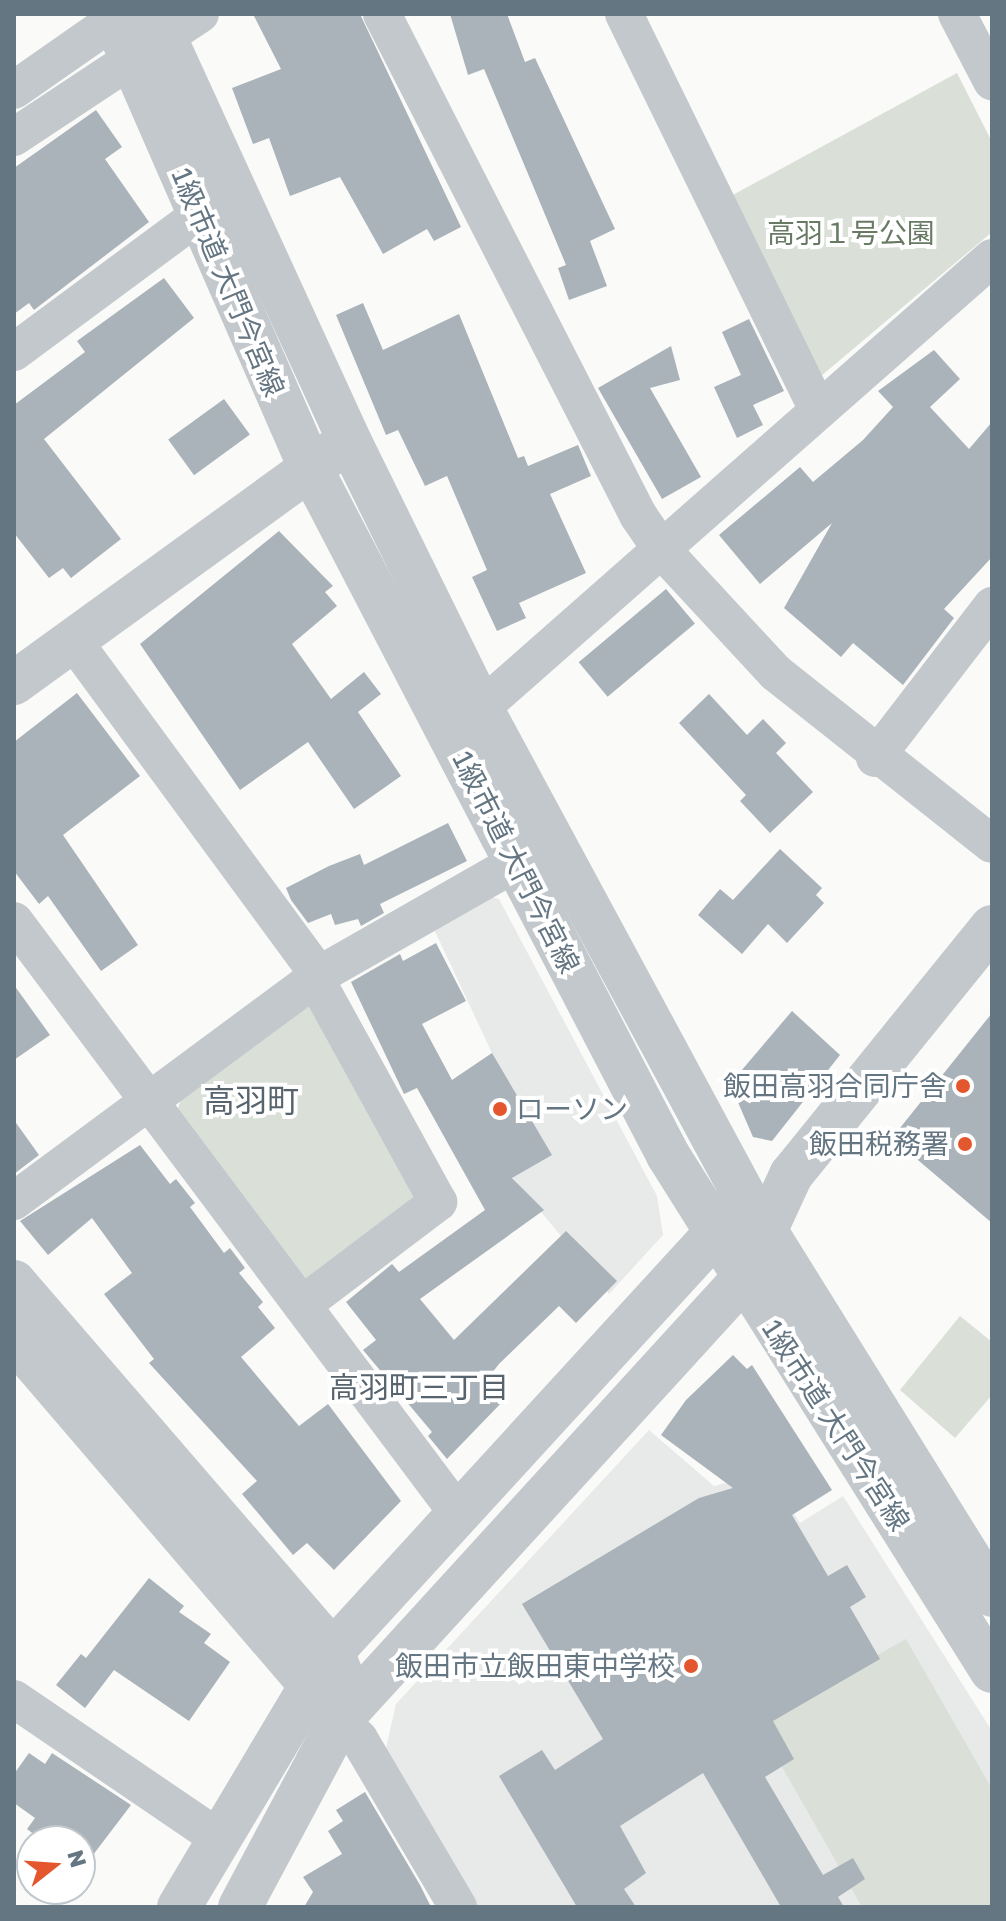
<!DOCTYPE html>
<html>
<head>
<meta charset="utf-8">
<style>
  body { margin:0 }
  #map { position:relative; width:1006px; height:1921px; overflow:hidden; background:#fafaf8; font-family:"Golos Text","Noto Sans JP",sans-serif }
  div>[style] { position:absolute }
  .built>* { inset:0; background:#e8e9e9 }
  .green>* { inset:0; background:#dadfd7 }
  .building>* { inset:0; background:#aab3b9; transform-origin:0 0 }
  .minor>* { height:38px; margin:-19px; padding:0 19px; transform-origin:19px; border-radius:19px; background:#c3c8cc }
  .tertiary>* { height:44px; margin:-22px; padding:0 22px; transform-origin:22px; border-radius:22px; background:#c3c8cc }
  .dots>* { width:22px; height:22px; translate:-50% -50%; box-sizing:border-box; border:4px solid #fff; border-radius:50% }
  span { translate:-50% -50%; white-space:nowrap; text-align:center; line-height:1.15; -webkit-text-stroke:8px #fff; paint-order:stroke }
  .park-label { font-size:28px; color:#687a64 }
  .street-label { font-size:28px; color:#657683 }
  .poi-label { font-size:28px; color:#657683 }
  .right { translate:-100% -50%; text-align:right }
  .left { translate:0 -50%; text-align:left }
  .neighbourhood-label { font-size:30px; color:#57646e }
  .quarter-label { font-size:32px; color:#57646e }
  .frame { position:absolute; inset:0; border:16px solid #657683; pointer-events:none }
  .north { position:absolute; left:16px; top:1825px; width:80px; height:80px; box-sizing:border-box; background:#fff; border:2px solid #c1c8cd; border-radius:50%; rotate:73deg; font-size:22px; font-weight:700; line-height:32px; text-align:center; color:#657683 }
  .north::after { content:''; display:block; margin:auto; width:28px; height:36px; background:#e4572e; clip-path:polygon(50% 0,100% 100%,50% 72%,0 100%) }
</style>
</head>
<body>
<div id="map">
  <div class="built">
    <i style="clip-path:polygon(491px 897px,499px 899px,657px 1196px,663px 1235px,609px 1294px,513px 1178px,455px 1079px,492px 1053px,433px 927px)"></i>
    <i style="clip-path:polygon(649px 1430px,714px 1486px,768px 1472px,800px 1523px,843px 1496px,992px 1731px,992px 1907px,476px 1907px,385px 1752px,396px 1704px)"></i>
  </div>
  <div class="green">
    <i style="clip-path:polygon(957px 73px,992px 142px,992px 232px,821px 376px,731px 196px)"></i>
    <i style="clip-path:polygon(311px 999px,423px 1189px,309px 1286px,175px 1117px,182px 1096px)"></i>
    <i style="clip-path:polygon(960px 1316px,992px 1342px,992px 1395px,955px 1438px,900px 1390px)"></i>
    <i style="clip-path:polygon(906px 1639px,992px 1789px,992px 1907px,862px 1907px,757px 1723px)"></i>
  </div>
  <div class="building">
    <i style="clip-path:polygon(253px 14px,360px 14px,461px 227px,434px 241px,427px 229px,383px 254px,340px 177px,290px 196px,269px 138px,253px 144px,232px 88px,281px 69px)"></i>
    <i style="clip-path:polygon(450px 14px,507px 14px,525px 62px,535px 58px,615px 229px,590px 241px,607px 286px,569px 300px,558px 268px,566px 265px,531px 181px,484px 69px,468px 75px)"></i>
    <i style="clip-path:polygon(96px 110px,122px 147px,105px 159px,149px 222px,34px 310px,29px 303px,14px 314px,14px 168px)"></i>
    <i style="clip-path:polygon(164px 278px,194px 318px,44px 439px,121px 539px,71px 578px,63px 568px,49px 578px,14px 533px,14px 405px,85px 352px,77px 341px)"></i>
    <i style="clip-path:polygon(363px 303px,383px 350px,459px 314px,518px 458px,524px 456px,528px 466px,578px 445px,591px 476px,550px 494px,586px 573px,519px 603px,526px 618px,497px 631px,472px 577px,487px 570px,447px 476px,425px 486px,398px 430px,386px 435px,336px 315px)"></i>
    <i style="clip-path:polygon(749px 319px,784px 391px,753px 405px,763px 425px,737px 438px,714px 387px,741px 375px,722px 332px)"></i>
    <i style="clip-path:polygon(671px 346px,680px 380px,650px 388px,701px 477px,662px 499px,598px 388px)"></i>
    <i style="clip-path:polygon(934px 350px,960px 379px,930px 407px,969px 449px,992px 422px,992px 557px,944px 609px,954px 618px,903px 685px,853px 643px,841px 657px,784px 608px,832px 523px,760px 584px,719px 535px,800px 467px,813px 482px,863px 440px,893px 407px,878px 391px)"></i>
    <i style="left:224px;top:399px;width:44px;height:69px;rotate:54deg"></i>
    <i style="clip-path:polygon(279px 531px,333px 586px,325px 592px,337px 606px,292px 644px,331px 699px,364px 672px,381px 694px,358px 712px,401px 776px,354px 809px,308px 742px,240px 790px,140px 644px)"></i>
    <i style="left:666px;top:589px;width:45px;height:114px;rotate:50deg"></i>
    <i style="clip-path:polygon(77px 693px,140px 776px,63px 835px,138px 945px,101px 971px,48px 896px,39px 904px,14px 871px,14px 742px)"></i>
    <i style="clip-path:polygon(709px 694px,747px 735px,763px 719px,786px 743px,776px 753px,813px 792px,770px 833px,740px 801px,746px 795px,679px 723px)"></i>
    <i style="clip-path:polygon(448px 823px,467px 861px,380px 904px,384px 913px,361px 926px,358px 919px,335px 925px,331px 914px,308px 923px,291px 900px,286px 888px,329px 866px,360px 854px,364px 865px)"></i>
    <i style="clip-path:polygon(780px 849px,822px 888px,816px 895px,824px 903px,787px 943px,768px 924px,742px 954px,698px 915px,720px 889px,733px 900px)"></i>
    <i style="clip-path:polygon(436px 943px,466px 1001px,422px 1024px,452px 1080px,492px 1053px,552px 1155px,512px 1178px,544px 1210px,420px 1299px,454px 1340px,566px 1231px,617px 1281px,576px 1323px,559px 1306px,499px 1364px,488px 1378px,507px 1397px,447px 1459px,428px 1436px,432px 1432px,363px 1350px,376px 1340px,346px 1302px,392px 1264px,399px 1272px,485px 1210px,417px 1088px,404px 1094px,351px 982px,400px 954px,403px 961px)"></i>
    <i style="clip-path:polygon(14px 985px,50px 1035px,14px 1060px)"></i>
    <i style="clip-path:polygon(792px 1011px,840px 1055px,772px 1141px,753px 1137px,730px 1084px)"></i>
    <i style="clip-path:polygon(992px 1013px,992px 1223px,892px 1138px)"></i>
    <i style="clip-path:polygon(14px 1120px,39px 1155px,14px 1174px)"></i>
    <i style="clip-path:polygon(140px 1145px,170px 1184px,176px 1179px,195px 1203px,190px 1207px,224px 1253px,230px 1248px,245px 1268px,239px 1273px,263px 1302px,258px 1307px,275px 1328px,241px 1357px,299px 1426px,328px 1404px,401px 1501px,334px 1570px,307px 1543px,293px 1555px,242px 1494px,257px 1481px,149px 1363px,154px 1359px,104px 1294px,132px 1273px,92px 1218px,48px 1255px,20px 1221px)"></i>
    <i style="clip-path:polygon(733px 1355px,747px 1369px,752px 1365px,832px 1490px,792px 1515px,828px 1576px,847px 1565px,866px 1597px,850px 1607px,880px 1659px,773px 1721px,794px 1759px,765px 1777px,823px 1875px,853px 1858px,865px 1879px,838px 1897px,844px 1907px,781px 1907px,703px 1773px,620px 1826px,646px 1873px,624px 1889px,636px 1907px,577px 1907px,499px 1776px,542px 1750px,555px 1770px,603px 1739px,522px 1604px,699px 1498px,733px 1488px,661px 1435px,686px 1400px)"></i>
    <i style="clip-path:polygon(149px 1578px,184px 1606px,179px 1612px,211px 1634px,204px 1643px,230px 1662px,189px 1721px,114px 1670px,85px 1708px,56px 1685px,81px 1654px,86px 1658px)"></i>
    <i style="clip-path:polygon(29px 1753px,45px 1764px,52px 1753px,131px 1805px,80px 1872px,80px 1841px,43px 1841px,27px 1829px,35px 1818px,14px 1803px,14px 1774px)"></i>
    <i style="clip-path:polygon(365px 1792px,420px 1885px,431px 1907px,304px 1907px,313px 1892px,303px 1877px,342px 1854px,328px 1831px,343px 1821px,336px 1810px)"></i>
  </div>
  <div class="minor">
    <i style="left:382px;top:14px;width:563px;rotate:62.93deg"></i>
    <i style="left:638px;top:515px;width:41px;rotate:55.9deg"></i>
    <i style="left:661px;top:549px;width:169px;rotate:47.2deg"></i>
    <i style="left:776px;top:673px;width:275px;rotate:38.4deg"></i>
    <i style="left:624px;top:14px;width:439px;rotate:63.9deg"></i>
    <i style="left:957px;top:14px;width:76px;rotate:62.4deg"></i>
    <i style="left:14px;top:90px;width:133px;rotate:-34.9deg"></i>
    <i style="left:14px;top:137px;width:223px;rotate:-33.5deg"></i>
    <i style="left:14px;top:352px;width:230px;rotate:-36.5deg"></i>
    <i style="left:72px;top:639px;width:417px;rotate:53.7deg"></i>
    <i style="left:481px;top:708px;width:681px;rotate:-41.37deg"></i>
    <i style="left:875px;top:758px;width:192px;rotate:-52.4deg"></i>
    <i style="left:14px;top:921px;width:739px;rotate:53.15deg"></i>
    <i style="left:14px;top:1201px;width:380px;rotate:-36.5deg"></i>
    <i style="left:319px;top:975px;width:228px;rotate:-29.7deg"></i>
    <i style="left:302px;top:1305px;width:171px;rotate:-37.1deg"></i>
    <i style="left:438px;top:1202px;width:256px;rotate:-118.8deg"></i>
    <i style="left:14px;top:1699px;width:245px;rotate:34.2deg"></i>
    <i style="left:340px;top:1720px;width:27px;rotate:45deg"></i>
    <i style="left:359px;top:1739px;width:195px;rotate:59.5deg"></i>
  </div>
  <div class="tertiary">
    <i style="left:112px;top:14px;width:492px;rotate:66.4deg"></i>
    <i style="left:309px;top:465px;width:778px;rotate:62.51deg"></i>
    <i style="left:668px;top:1155px;width:609px;rotate:57.88deg"></i>
    <i style="left:154px;top:14px;width:471px;rotate:65.4deg"></i>
    <i style="left:350px;top:442px;width:297px;rotate:63.8deg"></i>
    <i style="left:481px;top:708px;width:560px;rotate:61.65deg"></i>
    <i style="left:747px;top:1201px;width:464px;rotate:58.1deg"></i>
    <i style="left:14px;top:683px;width:395px;rotate:-35.9deg"></i>
    <i style="left:14px;top:1282px;width:487px;rotate:49.2deg"></i>
    <i style="left:332px;top:1651px;width:30px;rotate:69deg"></i>
    <i style="left:14px;top:1339px;width:479px;rotate:49.4deg"></i>
    <i style="left:179px;top:1907px;width:295px;rotate:-59.2deg"></i>
    <i style="left:330px;top:1654px;width:597px;rotate:-47.51deg"></i>
    <i style="left:240px;top:1907px;width:212px;rotate:-61.9deg"></i>
    <i style="left:340px;top:1720px;width:597px;rotate:-47.58deg"></i>
    <i style="left:743px;top:1279px;width:115px;rotate:-65.2deg"></i>
    <i style="left:791px;top:1175px;width:319px;rotate:-51deg"></i>
  </div>
  <div class="dots">
    <i style="left:963px;top:1086px;background:#e4572e"></i>
    <i style="left:500px;top:1109px;background:#e4572e"></i>
    <i style="left:965px;top:1144px;background:#e4572e"></i>
    <i style="left:691px;top:1666px;background:#e4572e"></i>
  </div>
  <div class="park-label">
    <span style="left:851px;top:233px">高羽１号公園</span>
  </div>
  <div class="street-label">
    <span style="left:228px;top:282px;rotate:67deg">1級市道 大門今宮線</span>
    <span style="left:516px;top:862px;rotate:63deg">1級市道 大門今宮線</span>
    <span style="left:836px;top:1425px;rotate:57deg">1級市道 大門今宮線</span>
  </div>
  <div class="poi-label">
    <span class="right" style="left:947px;top:1086px">飯田高羽合同庁舎</span>
    <span class="left" style="left:516px;top:1109px">ローソン</span>
    <span class="right" style="left:949px;top:1144px">飯田税務署</span>
    <span class="right" style="left:675px;top:1666px">飯田市立飯田東中学校</span>
  </div>
  <div class="neighbourhood-label">
    <span style="left:419px;top:1387px">高羽町三丁目</span>
  </div>
  <div class="quarter-label">
    <span style="left:251px;top:1100px">高羽町</span>
  </div>
  <div class="frame"></div>
  <div class="north">N</div>
</div>
</body>
</html>
